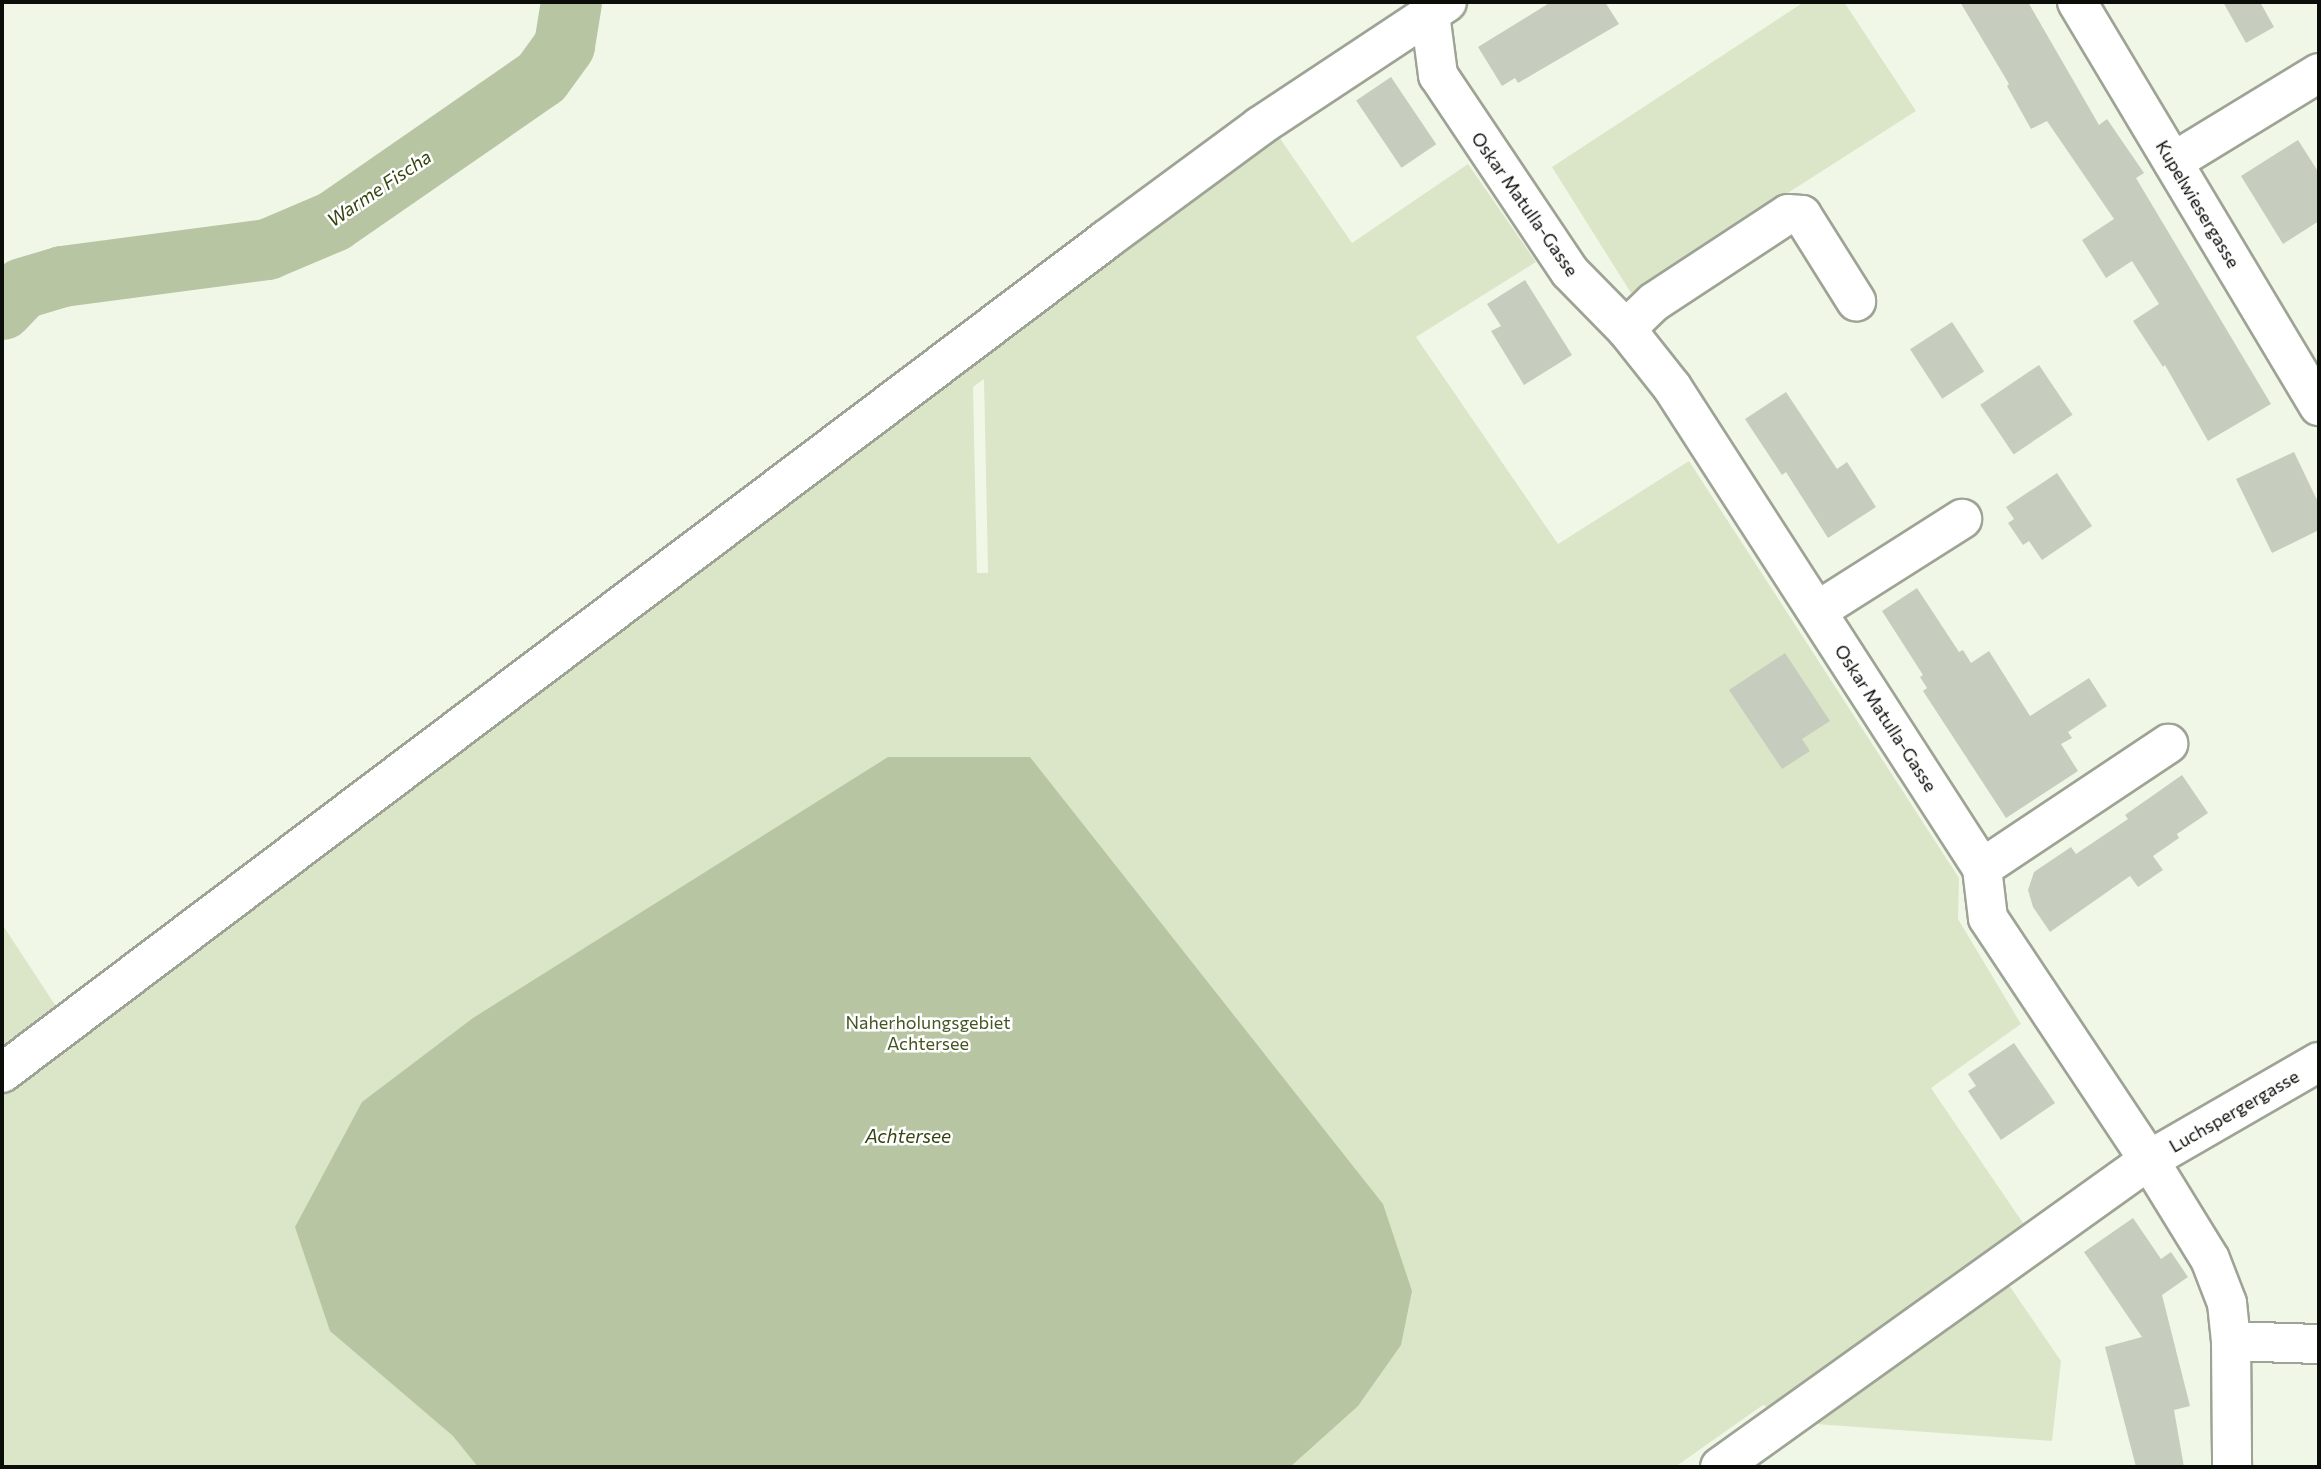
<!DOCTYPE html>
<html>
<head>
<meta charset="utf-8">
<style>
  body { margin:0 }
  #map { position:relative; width:2321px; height:1469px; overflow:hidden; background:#f1f7e7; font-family:Commissioner,sans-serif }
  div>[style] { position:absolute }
  .green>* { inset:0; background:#dbe6c8 }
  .water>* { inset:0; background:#b8c5a3 }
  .river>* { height:61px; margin:-30.5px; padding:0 30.5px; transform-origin:30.5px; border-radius:30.5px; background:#b8c5a3 }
  .building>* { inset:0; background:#c7cdbe; transform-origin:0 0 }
  .roads { filter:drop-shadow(2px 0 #9ea495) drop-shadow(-2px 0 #9ea495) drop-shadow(0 2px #9ea495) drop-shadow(0 -2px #9ea495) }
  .minor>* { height:38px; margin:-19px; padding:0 19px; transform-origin:19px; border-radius:19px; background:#fff }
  span { translate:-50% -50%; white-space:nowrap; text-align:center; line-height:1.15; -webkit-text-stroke:5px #fff; paint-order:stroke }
  .street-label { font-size:18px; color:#0b0d08 }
  .park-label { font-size:18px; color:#455622 }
  .water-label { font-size:19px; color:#364510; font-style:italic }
  .frame { position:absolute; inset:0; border:4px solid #0b0d08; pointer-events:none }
</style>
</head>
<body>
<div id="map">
  <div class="green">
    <i style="clip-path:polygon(1804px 2px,1844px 2px,1916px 111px,1631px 293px,1552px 167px)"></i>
    <i style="clip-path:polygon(evenodd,1277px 134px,1352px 243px,1468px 164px,1536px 262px,1416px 337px,1558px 544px,1689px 461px,1959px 878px,1958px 919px,2021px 1024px,1931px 1088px,2025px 1226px,1989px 1256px,2061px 1361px,2052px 1441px,1802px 1423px,1763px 1405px,1675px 1467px,2px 1467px,2px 1082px,1277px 134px,984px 379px,988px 573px,977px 573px,973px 387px,984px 379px)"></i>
    <i style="clip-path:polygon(2px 924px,59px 1011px,2px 1052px)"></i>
  </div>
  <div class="water">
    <i style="clip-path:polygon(888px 757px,1030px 757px,1383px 1204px,1412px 1291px,1401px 1345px,1358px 1406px,1290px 1467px,478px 1467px,453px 1436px,330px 1331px,295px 1227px,362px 1102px,473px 1018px)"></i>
  </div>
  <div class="river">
    <i style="left:2px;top:309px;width:29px;rotate:-46deg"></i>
    <i style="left:22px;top:288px;width:42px;rotate:-16.7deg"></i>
    <i style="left:62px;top:276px;width:207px;rotate:-7.5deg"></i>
    <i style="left:267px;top:249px;width:72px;rotate:-23deg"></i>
    <i style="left:333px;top:221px;width:253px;rotate:-34.7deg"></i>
    <i style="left:541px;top:77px;width:39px;rotate:-54deg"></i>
    <i style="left:564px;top:45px;width:44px;rotate:-80.8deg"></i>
  </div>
  <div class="building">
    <i style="clip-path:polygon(1551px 2px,1605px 2px,1619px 24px,1518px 83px,1515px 78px,1502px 86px,1478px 47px)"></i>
    <i style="clip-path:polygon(1960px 2px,2028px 2px,2099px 125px,2107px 119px,2144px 173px,2136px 178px,2271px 404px,2208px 441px,2165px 365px,2163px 367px,2133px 321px,2159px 304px,2132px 261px,2106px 278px,2082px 240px,2114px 219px,2047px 121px,2031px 129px,2007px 86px,2009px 84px)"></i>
    <i style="clip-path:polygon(2223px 2px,2260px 2px,2274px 27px,2246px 43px)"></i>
    <i style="left:1391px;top:77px;width:81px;height:42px;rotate:56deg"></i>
    <i style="clip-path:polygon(2298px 140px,2319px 173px,2319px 221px,2283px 244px,2241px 176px)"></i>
    <i style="clip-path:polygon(1525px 280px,1572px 355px,1524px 385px,1491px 331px,1501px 326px,1487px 304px)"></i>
    <i style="left:1952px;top:322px;width:59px;height:50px;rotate:57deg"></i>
    <i style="left:2039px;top:365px;width:60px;height:71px;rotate:56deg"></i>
    <i style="clip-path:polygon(1786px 392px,1837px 469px,1847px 462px,1876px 507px,1828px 538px,1786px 472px,1782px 475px,1745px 419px)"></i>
    <i style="clip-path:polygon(2294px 452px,2319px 504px,2319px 530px,2272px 553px,2236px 479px)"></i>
    <i style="clip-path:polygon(2057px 473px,2092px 526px,2042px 560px,2029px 541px,2023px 545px,2008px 523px,2014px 519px,2006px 507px)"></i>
    <i style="clip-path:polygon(1917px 588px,1959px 652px,1963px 650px,1971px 663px,1989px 651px,2030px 716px,2089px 678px,2107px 706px,2068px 732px,2072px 738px,2061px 744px,2078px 771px,2006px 818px,1923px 691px,1927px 688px,1920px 677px,1923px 675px,1882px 611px)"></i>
    <i style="clip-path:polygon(1785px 653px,1830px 721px,1802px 739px,1810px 751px,1782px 769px,1729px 690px)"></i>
    <i style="clip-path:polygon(2182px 775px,2208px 813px,2177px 834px,2179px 838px,2153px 856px,2163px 870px,2138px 887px,2130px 876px,2050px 932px,2033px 907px,2028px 890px,2034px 872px,2071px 847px,2076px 854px,2128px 819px,2125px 815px)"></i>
    <i style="clip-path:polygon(2014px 1043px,2055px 1103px,2001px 1140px,1968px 1091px,1976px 1086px,1968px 1074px)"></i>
    <i style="clip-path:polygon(2133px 1218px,2161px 1259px,2171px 1252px,2188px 1277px,2162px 1295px,2190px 1406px,2174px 1410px,2184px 1467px,2136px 1467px,2105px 1347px,2142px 1337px,2084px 1252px)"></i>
  </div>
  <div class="roads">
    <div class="minor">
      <i style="left:2077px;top:2px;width:471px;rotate:59.1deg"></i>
      <i style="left:1430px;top:14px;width:62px;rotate:82.5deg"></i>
      <i style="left:1438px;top:75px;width:237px;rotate:56.2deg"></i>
      <i style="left:1570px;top:272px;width:80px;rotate:45.5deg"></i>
      <i style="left:1626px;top:329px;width:74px;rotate:51.6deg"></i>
      <i style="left:1672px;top:387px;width:572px;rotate:57.2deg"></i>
      <i style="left:1982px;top:868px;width:50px;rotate:83.2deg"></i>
      <i style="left:1988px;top:918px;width:291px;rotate:56.4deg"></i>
      <i style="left:2149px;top:1160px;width:116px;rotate:58.4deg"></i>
      <i style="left:2210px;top:1259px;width:47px;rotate:68.9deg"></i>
      <i style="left:2227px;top:1303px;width:38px;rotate:84deg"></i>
      <i style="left:2231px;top:1341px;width:126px;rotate:89.5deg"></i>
      <i style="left:2173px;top:162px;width:171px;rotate:-31.4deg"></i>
      <i style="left:1626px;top:329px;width:39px;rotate:-44deg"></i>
      <i style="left:1654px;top:302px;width:160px;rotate:-33.3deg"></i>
      <i style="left:1788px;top:214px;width:14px;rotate:4deg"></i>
      <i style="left:1802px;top:215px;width:102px;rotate:57.9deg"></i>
      <i style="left:1817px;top:611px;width:172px;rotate:-32.4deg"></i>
      <i style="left:1982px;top:868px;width:224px;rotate:-33.7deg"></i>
      <i style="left:2px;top:1073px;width:1384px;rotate:-37.04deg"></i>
      <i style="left:1107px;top:239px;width:190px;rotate:-36.4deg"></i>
      <i style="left:1260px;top:126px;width:224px;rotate:-33.5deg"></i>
      <i style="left:2231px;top:1341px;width:88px;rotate:2deg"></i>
      <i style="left:1720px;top:1467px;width:528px;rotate:-35.59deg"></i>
      <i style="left:2149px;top:1160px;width:196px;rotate:-30deg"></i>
    </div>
  </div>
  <div class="street-label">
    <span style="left:1525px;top:204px;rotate:55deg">Oskar Matulla-Gasse</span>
    <span style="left:2198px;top:204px;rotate:59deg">Kupelwiesergasse</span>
    <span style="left:1886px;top:718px;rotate:57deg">Oskar Matulla-Gasse</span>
    <span style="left:2234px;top:1111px;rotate:-30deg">Luchspergergasse</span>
  </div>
  <div class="park-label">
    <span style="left:928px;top:1033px">Naherholungsgebiet<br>Achtersee</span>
  </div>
  <div class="water-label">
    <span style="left:379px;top:188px;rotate:-34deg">Warme Fischa</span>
    <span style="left:908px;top:1136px">Achtersee</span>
  </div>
  <div class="frame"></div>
</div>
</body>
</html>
